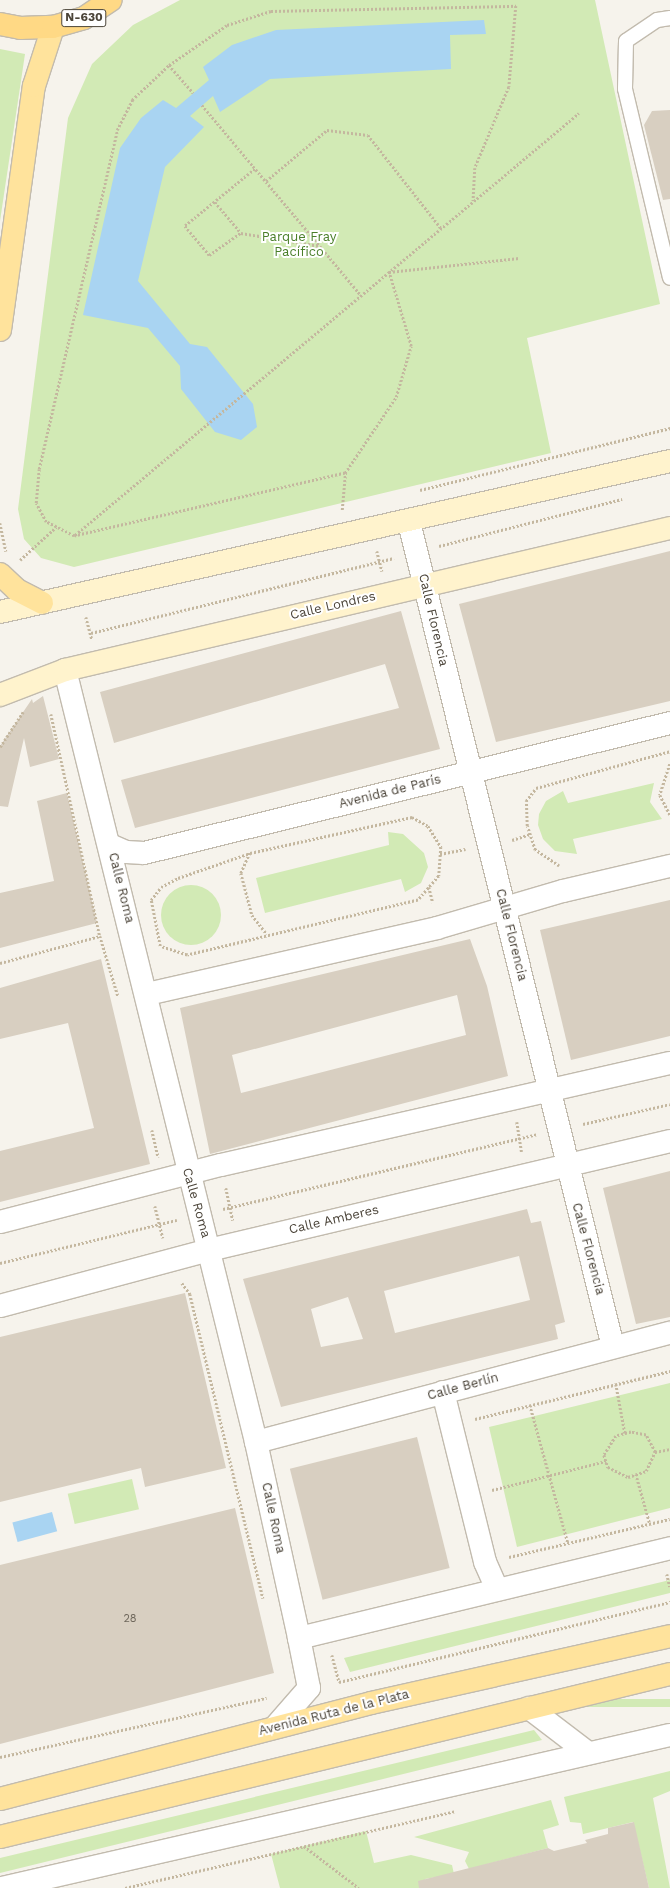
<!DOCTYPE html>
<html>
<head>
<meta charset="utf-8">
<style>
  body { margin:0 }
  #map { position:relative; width:670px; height:1888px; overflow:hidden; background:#f6f3ec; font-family:"Work Sans",sans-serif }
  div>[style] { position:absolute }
  .green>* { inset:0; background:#d2eab5; transform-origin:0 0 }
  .round { border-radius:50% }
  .water>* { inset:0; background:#a9d4f2; transform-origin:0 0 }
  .building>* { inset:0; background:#d8cfc1; transform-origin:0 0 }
  .path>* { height:2.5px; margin-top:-1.25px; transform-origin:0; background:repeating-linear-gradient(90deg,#c4b79f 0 2px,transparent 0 4px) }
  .roads { filter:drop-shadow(1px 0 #c2bbae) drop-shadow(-1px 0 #c2bbae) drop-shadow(0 1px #c2bbae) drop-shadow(0 -1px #c2bbae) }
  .service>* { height:14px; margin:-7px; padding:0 7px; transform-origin:7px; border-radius:7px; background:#fff }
  .minor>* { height:22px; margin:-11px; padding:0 11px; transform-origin:11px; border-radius:11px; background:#fff }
  .secondary>* { height:22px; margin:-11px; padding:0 11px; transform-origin:11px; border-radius:11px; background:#fff3cd }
  .primary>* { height:22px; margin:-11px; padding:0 11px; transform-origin:11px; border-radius:11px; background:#ffe39c }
  .trunk>* { height:22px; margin:-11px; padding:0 11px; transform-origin:11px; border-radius:11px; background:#ffd985 }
  span { translate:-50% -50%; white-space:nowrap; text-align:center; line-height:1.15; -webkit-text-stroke:4px #fff; paint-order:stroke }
  .number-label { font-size:11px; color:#6e675b }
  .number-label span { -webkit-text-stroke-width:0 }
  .shield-label span { padding:1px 3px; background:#fff; border:1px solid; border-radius:3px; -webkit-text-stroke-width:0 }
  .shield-label { font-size:12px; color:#4b4439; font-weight:700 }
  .park-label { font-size:13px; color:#4a7f2a }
  .street-label { font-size:13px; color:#4b4439 }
</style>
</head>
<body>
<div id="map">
  <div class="green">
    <i style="clip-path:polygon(180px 0,595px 0,660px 304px,527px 338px,551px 453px,74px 567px,41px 558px,24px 539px,18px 509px,68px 118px,92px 64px,133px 25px)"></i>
    <i style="clip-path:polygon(0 49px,25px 54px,0 221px)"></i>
    <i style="clip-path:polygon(654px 783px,650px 802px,662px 819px,573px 839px,577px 854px,555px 851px,543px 839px,538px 825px,539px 814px,546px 801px,563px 791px,568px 803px)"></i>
    <i style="clip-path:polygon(388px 832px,403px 834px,424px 853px,428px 867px,421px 883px,405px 892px,401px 879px,265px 913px,256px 878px,389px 845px)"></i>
    <i class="round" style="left:161px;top:885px;width:60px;height:60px"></i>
    <i style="clip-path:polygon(670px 1383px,670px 1508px,517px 1547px,489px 1427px)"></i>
    <i style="left:132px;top:1479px;width:31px;height:66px;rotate:77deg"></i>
    <i style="clip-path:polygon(670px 1580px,670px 1593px,350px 1672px,344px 1658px)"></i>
    <i style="left:670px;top:1699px;width:8px;height:89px;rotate:90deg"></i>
    <i style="clip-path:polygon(534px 1730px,542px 1740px,0 1873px,0 1858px)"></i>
    <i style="clip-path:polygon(670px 1771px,670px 1791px,653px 1798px,670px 1888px,649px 1888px,633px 1822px,583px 1834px,581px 1823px,570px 1822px,564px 1797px)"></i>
    <i style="clip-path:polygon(551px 1800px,559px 1825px,543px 1830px,548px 1848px,469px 1869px,465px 1861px,469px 1852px,414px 1837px)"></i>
    <i style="clip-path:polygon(366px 1831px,374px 1863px,411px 1855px,452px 1865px,454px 1874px,425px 1879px,427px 1888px,280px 1888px,271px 1854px)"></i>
  </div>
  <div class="water">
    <i style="clip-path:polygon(484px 20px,486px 34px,450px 35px,451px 69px,270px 79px,220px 112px,213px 96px,190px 116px,204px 127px,165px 167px,138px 281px,190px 344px,207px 347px,253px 404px,257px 427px,241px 440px,215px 432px,181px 389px,180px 366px,148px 328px,83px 315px,120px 148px,141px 118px,163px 100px,176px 108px,209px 80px,203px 67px,232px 45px,276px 30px)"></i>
    <i style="left:52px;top:1512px;width:20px;height:41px;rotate:75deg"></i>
  </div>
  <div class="building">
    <i style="clip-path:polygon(670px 110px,670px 199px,663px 200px,644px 125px,652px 111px)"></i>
    <i style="clip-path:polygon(670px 551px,670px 701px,496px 742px,459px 604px)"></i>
    <i style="clip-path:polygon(401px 611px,440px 749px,135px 828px,121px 780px,399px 708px,385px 664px,114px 743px,100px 692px)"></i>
    <i style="clip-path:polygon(43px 696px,59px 759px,30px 767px,24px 738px,8px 807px,0 806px,0 746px,32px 699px,33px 703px)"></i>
    <i style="clip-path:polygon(67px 793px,97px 923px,0 948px,0 893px,54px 881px,37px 801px)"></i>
    <i style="clip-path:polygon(670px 900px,670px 1036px,571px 1060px,540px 930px)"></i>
    <i style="clip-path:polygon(evenodd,470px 939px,487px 986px,508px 1076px,210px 1154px,180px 1008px,470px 939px,457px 995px,466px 1035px,241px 1093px,232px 1055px,457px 995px)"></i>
    <i style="clip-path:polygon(101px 959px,150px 1164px,0 1202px,0 1151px,94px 1128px,68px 1023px,0 1039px,0 988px)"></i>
    <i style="clip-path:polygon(670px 1171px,670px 1317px,636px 1324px,603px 1188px)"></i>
    <i style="clip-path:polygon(evenodd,527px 1209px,531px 1223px,541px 1221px,565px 1322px,555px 1325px,558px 1339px,281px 1407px,243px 1279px,527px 1209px,519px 1256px,530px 1300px,395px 1333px,384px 1291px,519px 1256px,527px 1209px,348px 1297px,363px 1339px,321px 1347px,311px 1309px,348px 1297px)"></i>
    <i style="clip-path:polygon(185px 1293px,226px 1468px,145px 1487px,141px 1468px,0 1502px,0 1337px)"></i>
    <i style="left:417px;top:1437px;width:135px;height:131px;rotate:76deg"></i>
    <i style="clip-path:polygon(235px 1508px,274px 1673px,0 1744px,0 1565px)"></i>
    <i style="clip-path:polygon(634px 1822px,649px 1888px,419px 1888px,418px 1881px,548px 1848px,554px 1851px,587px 1843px,585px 1840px,608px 1834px,608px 1828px)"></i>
  </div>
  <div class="path">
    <i style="left:169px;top:65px;width:37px;rotate:49deg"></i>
    <i style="left:202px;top:105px;width:248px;rotate:50.1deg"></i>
    <i style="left:255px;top:169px;width:90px;rotate:140.8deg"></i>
    <i style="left:185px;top:226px;width:38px;rotate:50deg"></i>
    <i style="left:209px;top:255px;width:39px;rotate:-35deg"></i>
    <i style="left:241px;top:233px;width:80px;rotate:9.3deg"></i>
    <i style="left:266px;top:181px;width:80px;rotate:-39.9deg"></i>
    <i style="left:327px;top:130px;width:41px;rotate:7deg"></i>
    <i style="left:368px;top:135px;width:118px;rotate:51.9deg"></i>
    <i style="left:215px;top:202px;width:40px;rotate:50deg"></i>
    <i style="left:345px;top:473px;width:278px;rotate:166.9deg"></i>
    <i style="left:74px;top:536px;width:31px;rotate:-153deg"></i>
    <i style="left:46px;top:522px;width:21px;rotate:-118deg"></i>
    <i style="left:36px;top:503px;width:34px;rotate:-85deg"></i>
    <i style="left:39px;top:469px;width:348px;rotate:-77deg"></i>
    <i style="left:117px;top:130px;width:34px;rotate:-63deg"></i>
    <i style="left:132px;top:100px;width:51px;rotate:-43.4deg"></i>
    <i style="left:169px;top:65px;width:70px;rotate:-34.6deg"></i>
    <i style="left:227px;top:25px;width:46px;rotate:-17.7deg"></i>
    <i style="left:271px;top:11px;width:245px;rotate:-1.2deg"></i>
    <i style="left:516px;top:6px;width:81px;rotate:94.9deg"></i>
    <i style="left:509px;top:87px;width:88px;rotate:112.8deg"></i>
    <i style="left:475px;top:168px;width:33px;rotate:93deg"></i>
    <i style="left:420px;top:490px;width:258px;rotate:-13.9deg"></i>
    <i style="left:342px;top:510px;width:37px;rotate:-85deg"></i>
    <i style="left:345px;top:473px;width:92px;rotate:-56.1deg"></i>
    <i style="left:396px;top:397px;width:53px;rotate:-73.6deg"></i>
    <i style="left:411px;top:346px;width:77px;rotate:-106.6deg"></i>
    <i style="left:389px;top:272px;width:131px;rotate:-6.1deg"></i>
    <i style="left:0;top:523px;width:29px;rotate:78deg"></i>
    <i style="left:75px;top:535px;width:657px;rotate:-39.94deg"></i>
    <i style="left:439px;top:546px;width:189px;rotate:-14.4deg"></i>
    <i style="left:377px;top:551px;width:21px;rotate:76deg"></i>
    <i style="left:20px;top:560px;width:49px;rotate:-42.5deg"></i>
    <i style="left:86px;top:617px;width:23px;rotate:75deg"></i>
    <i style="left:91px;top:633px;width:312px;rotate:-13.9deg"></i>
    <i style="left:51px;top:714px;width:227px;rotate:77.6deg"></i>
    <i style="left:100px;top:936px;width:63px;rotate:73.3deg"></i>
    <i style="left:0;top:747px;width:42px;rotate:-56.7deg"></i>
    <i style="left:670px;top:764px;width:33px;rotate:108deg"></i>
    <i style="left:660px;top:795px;width:22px;rotate:63deg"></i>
    <i style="left:412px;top:817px;width:18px;rotate:29deg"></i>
    <i style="left:428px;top:826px;width:25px;rotate:58deg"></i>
    <i style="left:441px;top:847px;width:29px;rotate:94deg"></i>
    <i style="left:439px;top:876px;width:32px;rotate:131deg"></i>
    <i style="left:418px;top:900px;width:237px;rotate:166.6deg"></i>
    <i style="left:187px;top:955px;width:28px;rotate:-162deg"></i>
    <i style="left:160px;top:946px;width:47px;rotate:-101.1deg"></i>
    <i style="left:151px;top:900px;width:16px;rotate:-52deg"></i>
    <i style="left:161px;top:887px;width:19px;rotate:-28deg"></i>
    <i style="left:178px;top:878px;width:76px;rotate:-19.1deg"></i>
    <i style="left:250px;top:853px;width:166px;rotate:-12.5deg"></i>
    <i style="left:512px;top:840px;width:19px;rotate:-18deg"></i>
    <i style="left:250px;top:853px;width:22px;rotate:114deg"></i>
    <i style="left:241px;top:873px;width:43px;rotate:75.3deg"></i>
    <i style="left:252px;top:915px;width:24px;rotate:52deg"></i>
    <i style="left:440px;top:854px;width:26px;rotate:-11deg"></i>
    <i style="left:559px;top:866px;width:29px;rotate:-146deg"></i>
    <i style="left:535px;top:850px;width:25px;rotate:-108deg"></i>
    <i style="left:527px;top:826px;width:25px;rotate:-92deg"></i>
    <i style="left:526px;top:801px;width:16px;rotate:-52deg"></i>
    <i style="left:536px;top:788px;width:139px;rotate:-15.4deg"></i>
    <i style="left:429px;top:887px;width:16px;rotate:76deg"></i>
    <i style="left:0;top:963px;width:104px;rotate:-15.1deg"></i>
    <i style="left:517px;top:1122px;width:30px;rotate:81deg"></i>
    <i style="left:583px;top:1124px;width:89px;rotate:-12.9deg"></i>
    <i style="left:152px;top:1130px;width:28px;rotate:77deg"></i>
    <i style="left:226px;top:1188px;width:33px;rotate:78deg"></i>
    <i style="left:155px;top:1206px;width:33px;rotate:76deg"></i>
    <i style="left:223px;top:1209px;width:323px;rotate:-13.4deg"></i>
    <i style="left:0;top:1263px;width:182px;rotate:-13.7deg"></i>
    <i style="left:182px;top:1283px;width:14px;rotate:54deg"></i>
    <i style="left:190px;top:1294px;width:313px;rotate:76.5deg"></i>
    <i style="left:616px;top:1384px;width:50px;rotate:79.6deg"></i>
    <i style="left:530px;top:1405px;width:143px;rotate:74.6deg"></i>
    <i style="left:475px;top:1419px;width:201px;rotate:-13.8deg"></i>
    <i style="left:655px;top:1452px;width:19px;rotate:-118deg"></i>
    <i style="left:646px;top:1435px;width:15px;rotate:-169deg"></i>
    <i style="left:631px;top:1432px;width:16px;rotate:165deg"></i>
    <i style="left:616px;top:1436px;width:22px;rotate:122deg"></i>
    <i style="left:604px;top:1455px;width:13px;rotate:72deg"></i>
    <i style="left:608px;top:1467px;width:22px;rotate:27deg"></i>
    <i style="left:628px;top:1477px;width:19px;rotate:-18deg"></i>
    <i style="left:646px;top:1471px;width:21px;rotate:-65deg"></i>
    <i style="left:655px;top:1452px;width:15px;rotate:-11deg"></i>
    <i style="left:636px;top:1474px;width:52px;rotate:74.4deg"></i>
    <i style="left:492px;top:1490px;width:118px;rotate:-14.3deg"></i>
    <i style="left:509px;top:1557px;width:165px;rotate:-13.3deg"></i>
    <i style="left:667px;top:1574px;width:13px;rotate:77deg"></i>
    <i style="left:332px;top:1655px;width:28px;rotate:75deg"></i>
    <i style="left:339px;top:1682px;width:341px;rotate:-13.6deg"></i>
    <i style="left:0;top:1757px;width:273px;rotate:-12.5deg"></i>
    <i style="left:304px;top:1846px;width:69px;rotate:37.4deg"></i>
    <i style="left:125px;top:1888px;width:339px;rotate:-13.1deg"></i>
  </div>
  <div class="roads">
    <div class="service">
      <i style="left:670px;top:18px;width:13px;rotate:171deg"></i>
      <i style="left:657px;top:20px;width:37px;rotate:146deg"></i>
      <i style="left:626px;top:41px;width:48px;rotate:91.2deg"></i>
      <i style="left:625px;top:89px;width:194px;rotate:76.6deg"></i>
    </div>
    <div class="minor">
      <i style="left:409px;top:522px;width:850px;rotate:76.11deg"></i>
      <i style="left:65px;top:670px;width:795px;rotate:76.1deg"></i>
      <i style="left:256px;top:1442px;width:201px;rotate:77.6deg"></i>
      <i style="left:299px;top:1638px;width:51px;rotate:78.7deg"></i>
      <i style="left:309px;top:1688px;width:52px;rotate:131.1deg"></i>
      <i style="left:110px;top:845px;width:17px;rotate:24deg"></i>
      <i style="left:126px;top:852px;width:18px;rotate:3deg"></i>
      <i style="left:144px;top:853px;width:542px;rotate:-13.88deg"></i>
      <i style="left:147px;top:994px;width:297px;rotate:-12.8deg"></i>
      <i style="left:437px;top:928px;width:131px;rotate:-16.4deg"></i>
      <i style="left:563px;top:891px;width:110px;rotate:-13.2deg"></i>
      <i style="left:0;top:1222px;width:228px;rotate:-14.5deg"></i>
      <i style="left:221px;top:1165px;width:460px;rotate:-12.8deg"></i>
      <i style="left:0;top:1306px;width:216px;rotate:-15deg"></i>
      <i style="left:209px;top:1250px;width:474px;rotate:-13.3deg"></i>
      <i style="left:443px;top:1392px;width:175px;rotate:76.1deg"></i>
      <i style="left:485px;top:1562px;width:30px;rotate:66deg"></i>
      <i style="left:256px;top:1442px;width:428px;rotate:-14.8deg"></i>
      <i style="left:299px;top:1638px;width:382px;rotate:-13.6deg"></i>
      <i style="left:529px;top:1708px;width:74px;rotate:37.3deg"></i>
      <i style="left:2px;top:1888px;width:685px;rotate:-12.9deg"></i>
    </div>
    <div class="secondary">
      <i style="left:0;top:612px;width:687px;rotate:-12.7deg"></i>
      <i style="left:0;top:695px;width:70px;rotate:-21deg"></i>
      <i style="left:65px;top:670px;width:621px;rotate:-13.21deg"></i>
    </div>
    <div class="primary">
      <i style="left:0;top:330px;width:246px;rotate:-82.1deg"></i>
      <i style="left:34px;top:86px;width:62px;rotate:-72.1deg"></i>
      <i style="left:0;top:574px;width:23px;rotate:43deg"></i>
      <i style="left:17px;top:590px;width:28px;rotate:27deg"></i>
      <i style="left:0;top:1799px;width:383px;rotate:-14.5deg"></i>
      <i style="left:371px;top:1703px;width:306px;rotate:-12.6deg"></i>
      <i style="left:0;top:1837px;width:690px;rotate:-13.67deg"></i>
    </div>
    <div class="trunk">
      <i style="left:0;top:24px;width:20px;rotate:11deg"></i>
      <i style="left:20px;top:28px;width:33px;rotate:-2deg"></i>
      <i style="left:53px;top:27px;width:32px;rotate:-16deg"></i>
      <i style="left:84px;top:18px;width:32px;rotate:-34deg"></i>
    </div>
  </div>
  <div class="number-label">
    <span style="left:130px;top:1619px">28</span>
  </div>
  <div class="shield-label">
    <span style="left:84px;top:18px">N-630</span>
  </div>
  <div class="park-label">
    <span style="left:299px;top:245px">Parque Fray<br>Pacífico</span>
  </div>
  <div class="street-label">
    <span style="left:333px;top:606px;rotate:-13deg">Calle Londres</span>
    <span style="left:433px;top:620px;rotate:77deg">Calle Florencia</span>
    <span style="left:390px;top:792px;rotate:-14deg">Avenida de París</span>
    <span style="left:121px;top:888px;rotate:76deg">Calle Roma</span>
    <span style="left:511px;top:935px;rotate:76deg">Calle Florencia</span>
    <span style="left:196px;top:1203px;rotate:74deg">Calle Roma</span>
    <span style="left:334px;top:1220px;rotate:-13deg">Calle Amberes</span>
    <span style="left:588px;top:1249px;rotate:75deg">Calle Florencia</span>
    <span style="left:463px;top:1387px;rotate:-15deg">Calle Berlín</span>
    <span style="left:273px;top:1518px;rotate:78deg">Calle Roma</span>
    <span style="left:334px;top:1713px;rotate:-14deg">Avenida Ruta de la Plata</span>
  </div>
</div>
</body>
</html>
